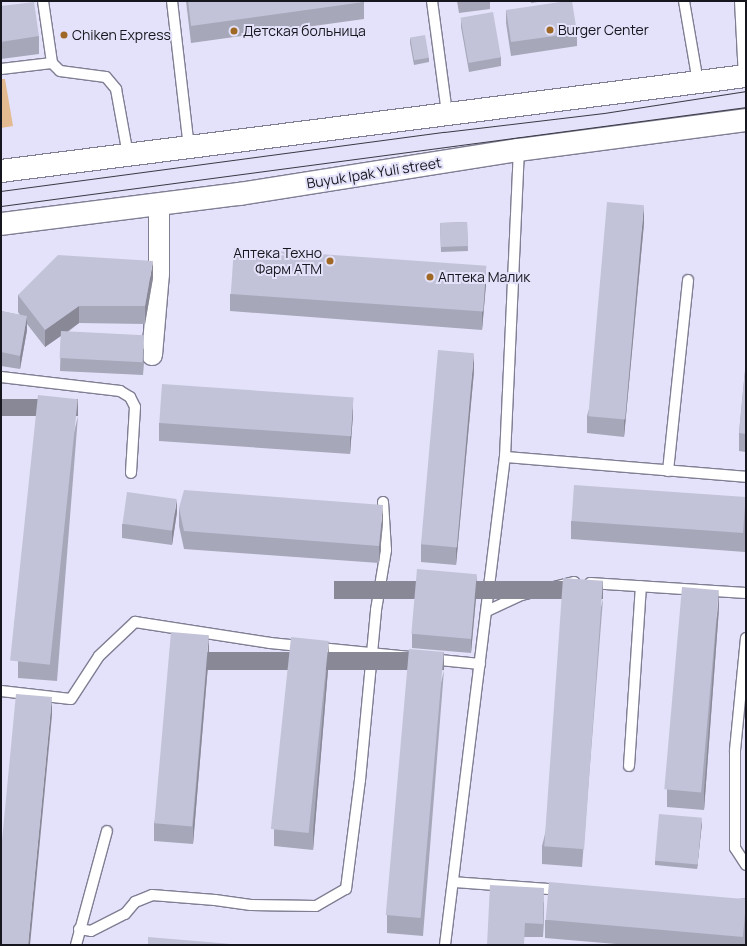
<!DOCTYPE html>
<html>
<head>
<meta charset="utf-8">
<style>
  body { margin:0 }
  #map { position:relative; width:747px; height:946px; overflow:hidden; background:#e3e2fa; font-family:Manrope,sans-serif }
  div>[style] { position:absolute }
  .green>* { inset:0; background:#e4bb90 }
  .roads { filter:drop-shadow(1px 0 #7f7e93) drop-shadow(-1px 0 #7f7e93) drop-shadow(0 1px #7f7e93) drop-shadow(0 -1px #7f7e93) }
  .service>* { height:10px; margin:-5px; padding:0 5px; transform-origin:5px; border-radius:5px; background:#fff }
  .minor>* { height:20px; margin:-10px; padding:0 10px; transform-origin:10px; border-radius:10px; background:#fff }
  .secondary>* { height:22px; margin:-11px; padding:0 11px; transform-origin:11px; border-radius:11px; background:#fff }
  .tram>* { height:1px; margin:-0.5px; padding:0 0.5px; transform-origin:0.5px; border-radius:0.5px; background:#3a3a45 }
  .wall>* { inset:0; background:#a7a7ba; transform-origin:0 0 }
  .shaded-wall>* { inset:0; background:#888897; transform-origin:0 0 }
  .building>* { inset:0; background:#c2c2d8; transform-origin:0 0 }
  .dots>* { width:11px; height:11px; translate:-50% -50%; box-sizing:border-box; border:2px solid #e3e2fa; border-radius:50% }
  span { translate:-50% -50%; white-space:nowrap; text-align:center; line-height:1.15; -webkit-text-stroke:4px #e3e2fa; paint-order:stroke }
  .poi-label { font-size:14px; color:#16161e }
  .left { translate:0 -50%; text-align:left }
  .right { translate:-100% -50%; text-align:right }
  .street-label { font-size:14px; color:#16161e }
  .frame { position:absolute; inset:0; border:2px solid #16161e; pointer-events:none }
</style>
</head>
<body>
<div id="map">
  <div class="green">
    <i style="clip-path:polygon(1px 79px,5px 79px,13px 126px,1px 128px)"></i>
  </div>
  <div class="roads">
    <div class="service">
      <i style="left:43px;top:1px;width:63px;rotate:81.7deg"></i>
      <i style="left:52px;top:63px;width:11px;rotate:45deg"></i>
      <i style="left:60px;top:71px;width:46px;rotate:7.4deg"></i>
      <i style="left:106px;top:77px;width:16px;rotate:50deg"></i>
      <i style="left:116px;top:89px;width:67px;rotate:79.7deg"></i>
      <i style="left:172px;top:1px;width:148px;rotate:83.4deg"></i>
      <i style="left:432px;top:1px;width:114px;rotate:82.4deg"></i>
      <i style="left:684px;top:1px;width:82px;rotate:80.2deg"></i>
      <i style="left:740px;top:1px;width:76px;rotate:87deg"></i>
      <i style="left:1px;top:69px;width:51px;rotate:-6.7deg"></i>
      <i style="left:1px;top:377px;width:120px;rotate:6.7deg"></i>
      <i style="left:120px;top:391px;width:12px;rotate:31deg"></i>
      <i style="left:130px;top:397px;width:11px;rotate:63deg"></i>
      <i style="left:135px;top:407px;width:66px;rotate:93.5deg"></i>
      <i style="left:505px;top:457px;width:242px;rotate:4.7deg"></i>
      <i style="left:668px;top:471px;width:192px;rotate:-84deg"></i>
      <i style="left:590px;top:583px;width:156px;rotate:3.7deg"></i>
      <i style="left:487px;top:611px;width:38px;rotate:-25deg"></i>
      <i style="left:522px;top:595px;width:54px;rotate:-14deg"></i>
      <i style="left:746px;top:638px;width:114px;rotate:95.6deg"></i>
      <i style="left:735px;top:751px;width:97px;rotate:90deg"></i>
      <i style="left:735px;top:848px;width:20px;rotate:57deg"></i>
      <i style="left:1px;top:691px;width:70px;rotate:6.5deg"></i>
      <i style="left:71px;top:699px;width:51px;rotate:-56.9deg"></i>
      <i style="left:99px;top:656px;width:50px;rotate:-43.4deg"></i>
      <i style="left:135px;top:622px;width:137px;rotate:8.8deg"></i>
      <i style="left:270px;top:643px;width:211px;rotate:5.7deg"></i>
      <i style="left:629px;top:766px;width:180px;rotate:-86.2deg"></i>
      <i style="left:453px;top:882px;width:108px;rotate:4.2deg"></i>
      <i style="left:79px;top:929px;width:12px;rotate:9deg"></i>
      <i style="left:91px;top:931px;width:38px;rotate:-27deg"></i>
      <i style="left:125px;top:914px;width:16px;rotate:-50deg"></i>
      <i style="left:135px;top:902px;width:18px;rotate:-22deg"></i>
      <i style="left:152px;top:895px;width:63px;rotate:4.5deg"></i>
      <i style="left:215px;top:900px;width:36px;rotate:8deg"></i>
      <i style="left:251px;top:905px;width:65px;rotate:0.9deg"></i>
      <i style="left:316px;top:906px;width:34px;rotate:-30deg"></i>
      <i style="left:346px;top:889px;width:110px;rotate:-82.7deg"></i>
      <i style="left:360px;top:780px;width:171px;rotate:-84.6deg"></i>
      <i style="left:376px;top:610px;width:61px;rotate:-80.5deg"></i>
      <i style="left:386px;top:550px;width:48px;rotate:-93.6deg"></i>
      <i style="left:76px;top:945px;width:118px;rotate:-74.8deg"></i>
      <i style="left:445px;top:945px;width:492px;rotate:-83deg"></i>
      <i style="left:505px;top:457px;width:307px;rotate:-87.4deg"></i>
    </div>
    <div class="minor">
      <i style="left:152px;top:355px;width:81px;rotate:-85.1deg"></i>
      <i style="left:159px;top:274px;width:70px;rotate:-90deg"></i>
    </div>
    <div class="secondary">
      <i style="left:1px;top:171px;width:751px;rotate:-7.27deg"></i>
      <i style="left:1px;top:224px;width:241px;rotate:-7.2deg"></i>
      <i style="left:240px;top:194px;width:282px;rotate:-9deg"></i>
      <i style="left:519px;top:150px;width:229px;rotate:-7.5deg"></i>
    </div>
  </div>
  <div class="tram">
    <i style="left:1px;top:191px;width:447px;rotate:-7.6deg"></i>
    <i style="left:444px;top:132px;width:161px;rotate:-6.8deg"></i>
    <i style="left:604px;top:113px;width:144px;rotate:-8.8deg"></i>
    <i style="left:1px;top:206px;width:752px;rotate:-7.57deg"></i>
  </div>
  <div class="wall">
    <i style="clip-path:polygon(186px 1px,364px 1px,364px 19px,191px 43px)"></i>
    <i style="clip-path:polygon(457px 1px,490px 1px,490px 9px,459px 13px)"></i>
    <i style="clip-path:polygon(531px 1px,544px 1px,531px 3px)"></i>
    <i style="clip-path:polygon(1px 6px,39px 36px,39px 54px,1px 59px)"></i>
    <i style="clip-path:polygon(506px 10px,577px 33px,577px 46px,511px 56px,506px 23px)"></i>
    <i style="clip-path:polygon(461px 18px,501px 57px,501px 66px,469px 72px,461px 27px)"></i>
    <i style="clip-path:polygon(410px 38px,429px 58px,429px 62px,414px 65px,410px 43px)"></i>
    <i style="left:467px;top:222px;width:29px;height:27px;rotate:88deg"></i>
    <i style="clip-path:polygon(644px 223px,624px 437px,587px 433px,587px 416px)"></i>
    <i style="clip-path:polygon(153px 278px,145px 324px,79px 323px,68px 332px,144px 349px,143px 375px,60px 371px,61px 336px,45px 347px,27px 324px,27px 330px,20px 369px,1px 366px,1px 311px,20px 315px,18px 312px,18px 295px)"></i>
    <i style="clip-path:polygon(486px 284px,482px 330px,230px 311px,230px 294px)"></i>
    <i style="clip-path:polygon(746px 360px,746px 452px,739px 451px,739px 433px)"></i>
    <i style="clip-path:polygon(474px 371px,456px 565px,421px 562px,421px 544px)"></i>
    <i style="clip-path:polygon(353px 415px,350px 454px,159px 441px,159px 423px)"></i>
    <i style="clip-path:polygon(78px 416px,57px 681px,18px 678px,18px 661px)"></i>
    <i style="clip-path:polygon(746px 498px,745px 552px,571px 539px,571px 521px)"></i>
    <i style="clip-path:polygon(179px 508px,383px 523px,379px 563px,184px 549px,179px 526px)"></i>
    <i style="clip-path:polygon(177px 512px,172px 545px,122px 538px,122px 524px)"></i>
    <i style="clip-path:polygon(477px 587px,471px 653px,412px 648px,412px 634px)"></i>
    <i style="clip-path:polygon(603px 599px,582px 867px,542px 864px,542px 846px)"></i>
    <i style="clip-path:polygon(719px 608px,704px 810px,667px 807px,667px 789px)"></i>
    <i style="clip-path:polygon(209px 653px,193px 844px,154px 841px,154px 823px)"></i>
    <i style="clip-path:polygon(329px 658px,313px 850px,274px 846px,274px 829px)"></i>
    <i style="clip-path:polygon(444px 670px,423px 936px,387px 933px,387px 915px)"></i>
    <i style="clip-path:polygon(702px 823px,697px 869px,655px 865px,655px 861px)"></i>
    <i style="clip-path:polygon(746px 898px,746px 945px,628px 945px,545px 938px,545px 920px)"></i>
    <i style="clip-path:polygon(544px 902px,543px 937px,525px 937px,487px 945px)"></i>
  </div>
  <div class="shaded-wall">
    <i style="clip-path:polygon(644px 205px,644px 223px,624px 437px,624px 419px)"></i>
    <i style="clip-path:polygon(153px 261px,153px 278px,145px 324px,145px 306px)"></i>
    <i style="clip-path:polygon(486px 266px,486px 284px,482px 330px,482px 312px)"></i>
    <i style="clip-path:polygon(79px 306px,79px 323px,45px 347px,45px 330px)"></i>
    <i style="clip-path:polygon(27px 316px,27px 330px,20px 369px,20px 356px)"></i>
    <i style="clip-path:polygon(144px 335px,144px 349px,143px 375px,143px 362px)"></i>
    <i style="clip-path:polygon(474px 353px,474px 371px,456px 565px,456px 547px)"></i>
    <i style="clip-path:polygon(353px 398px,353px 415px,350px 454px,350px 437px)"></i>
    <i style="left:78px;top:399px;width:17px;height:266px;rotate:90deg"></i>
    <i style="clip-path:polygon(177px 499px,177px 512px,172px 545px,172px 531px)"></i>
    <i style="clip-path:polygon(383px 505px,383px 523px,379px 563px,379px 546px)"></i>
    <i style="clip-path:polygon(746px 528px,746px 545px,745px 552px,745px 534px)"></i>
    <i style="clip-path:polygon(477px 574px,477px 587px,471px 653px,471px 639px)"></i>
    <i style="left:603px;top:581px;width:18px;height:269px;rotate:90deg"></i>
    <i style="clip-path:polygon(719px 590px,719px 608px,704px 810px,704px 792px)"></i>
    <i style="clip-path:polygon(209px 635px,209px 653px,193px 844px,193px 826px)"></i>
    <i style="clip-path:polygon(329px 641px,329px 658px,313px 850px,313px 832px)"></i>
    <i style="left:444px;top:652px;width:18px;height:267px;rotate:90deg"></i>
    <i style="clip-path:polygon(52px 697px,52px 715px,30px 945px,28px 945px)"></i>
    <i style="clip-path:polygon(702px 818px,702px 823px,697px 869px,697px 865px)"></i>
    <i style="clip-path:polygon(544px 888px,544px 902px,543px 937px,543px 924px)"></i>
  </div>
  <div class="building">
    <i style="clip-path:polygon(188px 1px,364px 1px,364px 2px,191px 26px)"></i>
    <i style="clip-path:polygon(567px 1px,572px 1px,577px 33px,511px 42px,506px 10px)"></i>
    <i style="clip-path:polygon(34px 2px,39px 36px,1px 42px,1px 6px)"></i>
    <i style="left:493px;top:12px;width:46px;height:33px;rotate:80deg"></i>
    <i style="left:425px;top:35px;width:23px;height:15px;rotate:80deg"></i>
    <i style="left:607px;top:202px;width:37px;height:215px;rotate:5deg"></i>
    <i style="left:467px;top:222px;width:24px;height:27px;rotate:88deg"></i>
    <i style="left:234px;top:248px;width:253px;height:46px;rotate:4deg"></i>
    <i style="clip-path:polygon(58px 255px,153px 261px,145px 306px,79px 306px,45px 330px,18px 295px)"></i>
    <i style="clip-path:polygon(1px 311px,27px 316px,20px 356px,1px 352px)"></i>
    <i style="left:61px;top:331px;width:83px;height:27px;rotate:3deg"></i>
    <i style="left:438px;top:350px;width:36px;height:195px;rotate:5deg"></i>
    <i style="clip-path:polygon(746px 360px,746px 434px,739px 433px)"></i>
    <i style="left:162px;top:384px;width:192px;height:39px;rotate:4deg"></i>
    <i style="left:38px;top:395px;width:40px;height:267px;rotate:6deg"></i>
    <i style="left:574px;top:485px;width:172px;height:36px;rotate:4deg"></i>
    <i style="clip-path:polygon(184px 490px,383px 505px,379px 546px,184px 531px,179px 508px)"></i>
    <i style="left:127px;top:492px;width:50px;height:32px;rotate:8deg"></i>
    <i style="left:417px;top:569px;width:60px;height:65px;rotate:5deg"></i>
    <i style="left:563px;top:578px;width:40px;height:269px;rotate:4deg"></i>
    <i style="left:682px;top:587px;width:37px;height:203px;rotate:5deg"></i>
    <i style="left:171px;top:632px;width:38px;height:192px;rotate:5deg"></i>
    <i style="left:291px;top:637px;width:38px;height:193px;rotate:6deg"></i>
    <i style="left:409px;top:649px;width:35px;height:267px;rotate:5deg"></i>
    <i style="clip-path:polygon(16px 694px,52px 697px,28px 945px,1px 945px,1px 851px)"></i>
    <i style="left:659px;top:814px;width:43px;height:47px;rotate:5deg"></i>
    <i style="left:549px;top:882px;width:198px;height:38px;rotate:5deg"></i>
    <i style="clip-path:polygon(490px 885px,544px 888px,543px 924px,525px 923px,524px 945px,487px 945px)"></i>
    <i style="clip-path:polygon(148px 937px,243px 945px,148px 945px)"></i>
  </div>
  <div class="dots">
    <i style="left:550px;top:30px;background:#9f6824"></i>
    <i style="left:234px;top:31px;background:#9f6824"></i>
    <i style="left:64px;top:35px;background:#9f6824"></i>
    <i style="left:330px;top:261px;background:#9f6824"></i>
    <i style="left:430px;top:277px;background:#9f6824"></i>
  </div>
  <div class="poi-label">
    <span class="left" style="left:558px;top:30px">Burger Center</span>
    <span class="left" style="left:243px;top:31px">Детская больница</span>
    <span class="left" style="left:72px;top:35px">Chiken Express</span>
    <span class="right" style="left:322px;top:261px">Аптека Техно<br>Фарм АТМ</span>
    <span class="left" style="left:438px;top:277px">Аптека Малик</span>
  </div>
  <div class="street-label">
    <span style="left:374px;top:173px;rotate:-9deg">Buyuk Ipak Yuli street</span>
  </div>
  <div class="frame"></div>
</div>
</body>
</html>
